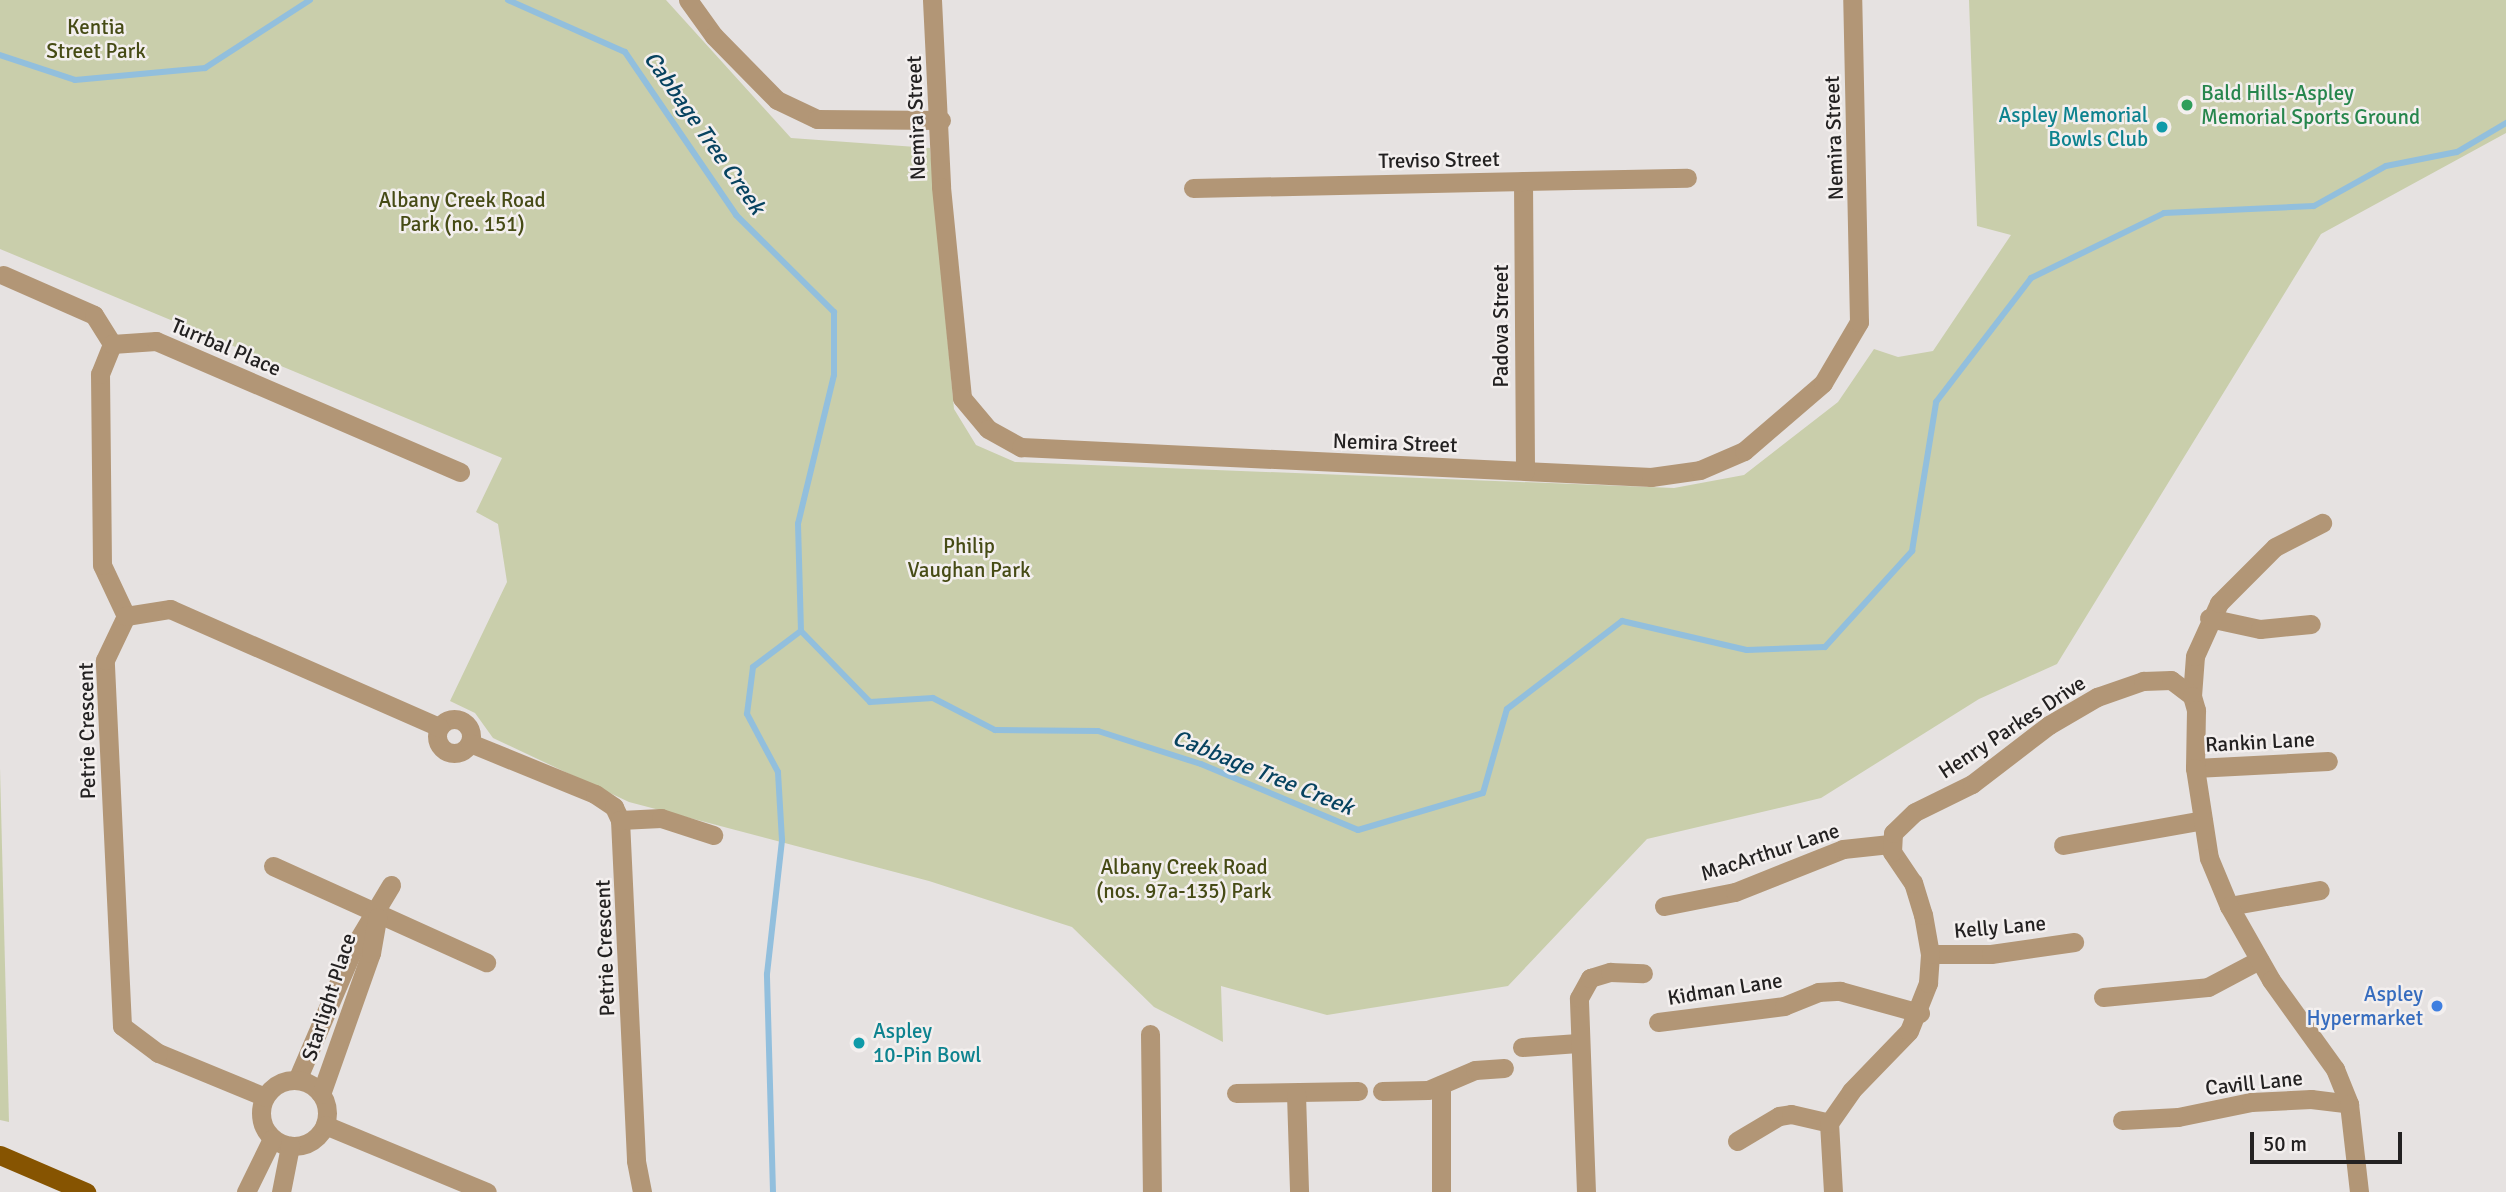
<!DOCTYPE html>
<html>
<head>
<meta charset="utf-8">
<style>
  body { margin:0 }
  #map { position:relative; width:2506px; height:1192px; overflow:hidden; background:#e6e2e1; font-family:Signika,sans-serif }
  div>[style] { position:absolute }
  .green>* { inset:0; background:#c9ceab }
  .stream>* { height:6px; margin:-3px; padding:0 3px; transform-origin:3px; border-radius:3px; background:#92bfdd }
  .minor>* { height:19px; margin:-9.5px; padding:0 9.5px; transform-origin:9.5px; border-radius:9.5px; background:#b29676 }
  .minor>.ring { margin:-9.5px; padding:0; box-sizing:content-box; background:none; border:19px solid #b29676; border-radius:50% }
  .primary>* { height:19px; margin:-9.5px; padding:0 9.5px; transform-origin:9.5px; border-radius:9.5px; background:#865401 }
  .dots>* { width:19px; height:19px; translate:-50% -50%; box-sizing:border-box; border:4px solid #f3efee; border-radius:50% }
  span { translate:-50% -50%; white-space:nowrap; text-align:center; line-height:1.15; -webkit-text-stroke:5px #f3efee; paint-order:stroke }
  .park-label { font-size:21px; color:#464b15 }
  .leisure-label { font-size:21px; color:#27864d }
  .left { translate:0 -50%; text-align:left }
  .culture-label { font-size:21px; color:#0d838f }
  .right { translate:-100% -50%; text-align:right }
  .street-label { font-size:21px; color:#232121 }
  .shop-label { font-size:21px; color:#366cbe }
  .water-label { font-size:23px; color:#074360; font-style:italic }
  .scale { position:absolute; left:2250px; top:1132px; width:152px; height:32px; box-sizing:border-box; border:4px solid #232121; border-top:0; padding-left:9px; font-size:21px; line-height:24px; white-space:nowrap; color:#232121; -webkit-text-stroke:5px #f3efee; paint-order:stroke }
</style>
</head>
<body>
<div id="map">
  <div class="green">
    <i style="clip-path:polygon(0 0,666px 0,791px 138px,930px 148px,954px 409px,976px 445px,1015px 462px,1674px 488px,1744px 475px,1838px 402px,1874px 349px,1898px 357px,1933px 351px,2011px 235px,1977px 226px,1969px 0,2506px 0,2506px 133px,2321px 234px,2057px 664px,1979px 699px,1821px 798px,1647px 839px,1508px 986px,1327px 1015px,1221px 986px,1223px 1042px,1154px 1007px,1072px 927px,929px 881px,629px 802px,493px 738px,475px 713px,450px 701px,507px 582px,498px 524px,476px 512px,502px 458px,0 249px)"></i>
    <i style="clip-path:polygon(0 768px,9px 1122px,0 1120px)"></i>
  </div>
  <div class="stream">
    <i style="left:508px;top:0;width:128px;rotate:24deg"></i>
    <i style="left:625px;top:52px;width:197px;rotate:55.7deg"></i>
    <i style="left:736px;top:215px;width:138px;rotate:44.7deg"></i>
    <i style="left:834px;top:312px;width:63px;rotate:90deg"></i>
    <i style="left:834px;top:375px;width:153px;rotate:103.6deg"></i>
    <i style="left:798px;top:524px;width:107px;rotate:88.4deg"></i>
    <i style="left:801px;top:631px;width:99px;rotate:45.8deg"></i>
    <i style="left:870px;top:702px;width:63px;rotate:-3.6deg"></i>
    <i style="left:933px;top:698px;width:70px;rotate:27.3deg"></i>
    <i style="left:995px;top:730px;width:103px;rotate:0.6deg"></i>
    <i style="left:1098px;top:731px;width:108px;rotate:17.8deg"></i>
    <i style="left:1201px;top:764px;width:170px;rotate:22.8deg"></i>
    <i style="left:1358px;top:830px;width:130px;rotate:-16.5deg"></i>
    <i style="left:1483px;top:793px;width:87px;rotate:-74.1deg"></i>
    <i style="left:1507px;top:709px;width:145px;rotate:-37.4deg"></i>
    <i style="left:1622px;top:621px;width:128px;rotate:13.1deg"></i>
    <i style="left:1747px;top:650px;width:78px;rotate:-2.2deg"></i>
    <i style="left:1825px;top:647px;width:130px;rotate:-47.8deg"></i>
    <i style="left:1912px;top:551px;width:151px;rotate:-80.8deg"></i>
    <i style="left:1936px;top:402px;width:156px;rotate:-52.5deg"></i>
    <i style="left:2031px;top:278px;width:148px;rotate:-26deg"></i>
    <i style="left:2164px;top:213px;width:150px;rotate:-2.7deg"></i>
    <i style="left:2314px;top:206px;width:82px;rotate:-29.1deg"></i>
    <i style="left:2386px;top:166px;width:72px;rotate:-11.2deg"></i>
    <i style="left:2457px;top:152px;width:57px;rotate:-30.6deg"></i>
    <i style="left:0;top:55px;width:79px;rotate:18.4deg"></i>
    <i style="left:75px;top:80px;width:131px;rotate:-5.3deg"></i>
    <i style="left:205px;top:68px;width:125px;rotate:-32.9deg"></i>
    <i style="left:773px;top:1192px;width:218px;rotate:-91.6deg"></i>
    <i style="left:767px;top:974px;width:135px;rotate:-83.6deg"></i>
    <i style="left:782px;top:840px;width:68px;rotate:-93.4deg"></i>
    <i style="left:778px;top:772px;width:66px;rotate:-118.1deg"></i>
    <i style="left:747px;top:714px;width:47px;rotate:-82.7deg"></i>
    <i style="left:753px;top:667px;width:60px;rotate:-36.9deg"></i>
  </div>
  <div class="minor">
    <i style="left:688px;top:0;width:44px;rotate:54.2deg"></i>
    <i style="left:714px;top:36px;width:90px;rotate:45.5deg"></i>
    <i style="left:777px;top:100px;width:44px;rotate:25.4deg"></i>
    <i style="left:817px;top:119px;width:124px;rotate:0.5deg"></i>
    <i style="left:932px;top:0;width:187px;rotate:87.2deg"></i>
    <i style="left:941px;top:187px;width:212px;rotate:84.3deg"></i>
    <i style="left:962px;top:398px;width:40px;rotate:50deg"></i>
    <i style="left:988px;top:429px;width:38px;rotate:29deg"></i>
    <i style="left:1021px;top:447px;width:631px;rotate:2.73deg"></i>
    <i style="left:1651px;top:477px;width:49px;rotate:-8.1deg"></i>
    <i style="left:1700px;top:470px;width:48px;rotate:-23.4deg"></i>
    <i style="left:1744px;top:451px;width:104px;rotate:-40.7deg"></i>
    <i style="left:1823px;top:383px;width:71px;rotate:-59.5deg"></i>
    <i style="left:1859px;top:322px;width:322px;rotate:-91.2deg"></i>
    <i style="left:1523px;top:181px;width:290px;rotate:89.6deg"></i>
    <i style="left:1193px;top:188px;width:494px;rotate:-1.2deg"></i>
    <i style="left:3px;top:275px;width:99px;rotate:23.7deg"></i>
    <i style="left:94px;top:315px;width:34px;rotate:58deg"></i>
    <i style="left:126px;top:616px;width:56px;rotate:-115.2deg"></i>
    <i style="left:102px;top:565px;width:191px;rotate:-90.6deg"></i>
    <i style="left:100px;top:374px;width:32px;rotate:-68deg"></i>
    <i style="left:112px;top:344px;width:44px;rotate:-3.9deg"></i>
    <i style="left:156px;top:341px;width:331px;rotate:23.3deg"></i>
    <i style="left:2209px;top:618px;width:52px;rotate:12.2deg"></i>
    <i style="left:2260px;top:629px;width:51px;rotate:-5.6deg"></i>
    <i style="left:2192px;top:696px;width:40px;rotate:-85.7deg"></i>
    <i style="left:2195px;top:656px;width:58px;rotate:-65.6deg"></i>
    <i style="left:2219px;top:603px;width:79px;rotate:-45deg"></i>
    <i style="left:2275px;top:547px;width:53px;rotate:-27.1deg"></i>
    <i class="ring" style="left:437px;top:719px;width:15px;height:15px"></i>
    <i style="left:470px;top:743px;width:135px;rotate:22.2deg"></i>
    <i style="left:595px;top:794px;width:23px;rotate:34deg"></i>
    <i style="left:614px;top:807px;width:14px;rotate:65deg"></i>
    <i style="left:620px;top:820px;width:341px;rotate:87.3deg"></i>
    <i style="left:636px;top:1161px;width:32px;rotate:79deg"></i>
    <i style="left:2195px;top:768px;width:133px;rotate:-3deg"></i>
    <i style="left:620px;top:820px;width:41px;rotate:-2.8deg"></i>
    <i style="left:661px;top:818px;width:55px;rotate:18.1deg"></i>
    <i style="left:2063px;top:845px;width:142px;rotate:-10.1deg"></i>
    <i style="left:273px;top:866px;width:234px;rotate:24.3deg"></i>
    <i style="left:1664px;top:906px;width:72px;rotate:-11.2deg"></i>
    <i style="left:1735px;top:892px;width:116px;rotate:-21.7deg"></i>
    <i style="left:1843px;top:849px;width:47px;rotate:-6.1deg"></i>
    <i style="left:2229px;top:906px;width:92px;rotate:-10deg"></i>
    <i style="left:1930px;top:954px;width:61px"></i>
    <i style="left:1991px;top:954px;width:84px;rotate:-8.2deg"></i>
    <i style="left:2103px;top:997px;width:105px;rotate:-5.4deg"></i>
    <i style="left:2208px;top:987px;width:58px;rotate:-27.9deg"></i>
    <i style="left:1658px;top:1022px;width:127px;rotate:-7.2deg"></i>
    <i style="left:1784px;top:1006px;width:37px;rotate:-22deg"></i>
    <i style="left:1818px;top:992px;width:22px;rotate:-3deg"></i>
    <i style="left:1840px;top:991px;width:83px;rotate:15.4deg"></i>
    <i style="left:1150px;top:1034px;width:158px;rotate:89.3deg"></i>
    <i style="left:1522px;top:1047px;width:56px;rotate:-4.1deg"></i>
    <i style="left:297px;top:1080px;width:147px;rotate:-66.8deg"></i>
    <i style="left:355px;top:945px;width:70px;rotate:-59deg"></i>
    <i class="ring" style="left:261px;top:1080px;width:47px;height:47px"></i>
    <i style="left:1382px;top:1091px;width:46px;rotate:-1.2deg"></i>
    <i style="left:1428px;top:1090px;width:51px;rotate:-23.1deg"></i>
    <i style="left:1475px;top:1070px;width:29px;rotate:-4deg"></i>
    <i style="left:1236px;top:1093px;width:122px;rotate:-0.9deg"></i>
    <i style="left:321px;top:1094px;width:150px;rotate:-70.5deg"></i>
    <i style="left:371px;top:953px;width:36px;rotate:-80deg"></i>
    <i style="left:1296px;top:1094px;width:98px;rotate:88.2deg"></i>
    <i style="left:265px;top:1097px;width:116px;rotate:-157.6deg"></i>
    <i style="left:158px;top:1053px;width:45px;rotate:-143.1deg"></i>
    <i style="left:122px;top:1026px;width:366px;rotate:-92.7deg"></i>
    <i style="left:105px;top:660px;width:49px;rotate:-64.5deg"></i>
    <i style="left:126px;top:616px;width:45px;rotate:-9deg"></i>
    <i style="left:170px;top:609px;width:294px;rotate:23.7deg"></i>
    <i style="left:2122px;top:1120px;width:56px;rotate:-3.1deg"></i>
    <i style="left:2178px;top:1117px;width:75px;rotate:-11.6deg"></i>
    <i style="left:2251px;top:1102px;width:60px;rotate:-2.9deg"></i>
    <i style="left:2311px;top:1099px;width:38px;rotate:7deg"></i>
    <i style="left:325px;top:1125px;width:175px;rotate:22.5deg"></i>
    <i style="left:1737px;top:1141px;width:49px;rotate:-30.8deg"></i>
    <i style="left:1779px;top:1116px;width:12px;rotate:-9deg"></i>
    <i style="left:1791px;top:1114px;width:39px;rotate:13deg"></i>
    <i style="left:246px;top:1192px;width:59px;rotate:-63.9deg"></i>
    <i style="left:281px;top:1192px;width:47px;rotate:-78.9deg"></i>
    <i style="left:1441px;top:1192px;width:107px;rotate:-90deg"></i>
    <i style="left:1586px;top:1192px;width:194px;rotate:-92.1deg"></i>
    <i style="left:1579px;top:998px;width:23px;rotate:-61deg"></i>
    <i style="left:1590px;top:978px;width:21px;rotate:-17deg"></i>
    <i style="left:1610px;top:972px;width:33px;rotate:2deg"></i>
    <i style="left:1833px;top:1192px;width:69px;rotate:-93.3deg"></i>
    <i style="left:1829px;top:1123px;width:39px;rotate:-55deg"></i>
    <i style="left:1851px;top:1091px;width:83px;rotate:-46deg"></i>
    <i style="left:1909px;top:1031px;width:52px;rotate:-68.4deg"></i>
    <i style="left:1928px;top:983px;width:29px;rotate:-86deg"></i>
    <i style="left:1930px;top:954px;width:40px;rotate:-100deg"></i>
    <i style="left:1923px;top:915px;width:34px;rotate:-107deg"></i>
    <i style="left:1913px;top:883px;width:37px;rotate:-124deg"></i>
    <i style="left:1892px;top:852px;width:19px;rotate:-87deg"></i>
    <i style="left:1893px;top:833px;width:30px;rotate:-44deg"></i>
    <i style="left:1915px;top:812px;width:64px;rotate:-26.2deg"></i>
    <i style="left:1972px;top:784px;width:97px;rotate:-37.5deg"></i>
    <i style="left:2049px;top:725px;width:56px;rotate:-30.3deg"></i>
    <i style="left:2097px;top:697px;width:49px;rotate:-19.2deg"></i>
    <i style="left:2143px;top:681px;width:28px;rotate:-2deg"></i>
    <i style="left:2171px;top:680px;width:26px;rotate:37deg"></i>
    <i style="left:2192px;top:696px;width:15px;rotate:74deg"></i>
    <i style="left:2196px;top:710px;width:58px;rotate:91deg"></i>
    <i style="left:2195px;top:768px;width:91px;rotate:81.2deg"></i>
    <i style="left:2209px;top:858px;width:52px;rotate:67.4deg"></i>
    <i style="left:2229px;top:906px;width:85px;rotate:60.4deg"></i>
    <i style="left:2271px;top:980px;width:110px;rotate:54.3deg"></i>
    <i style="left:2335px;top:1069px;width:38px;rotate:68deg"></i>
    <i style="left:2349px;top:1104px;width:89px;rotate:83.5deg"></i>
  </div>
  <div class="primary">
    <i style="left:0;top:1155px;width:94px;rotate:23.3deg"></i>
  </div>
  <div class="dots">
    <i style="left:2187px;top:105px;background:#2e9e5b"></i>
    <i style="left:2162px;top:127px;background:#0f9aa8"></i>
    <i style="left:2437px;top:1006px;background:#3f7fe0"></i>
    <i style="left:859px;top:1043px;background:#0f9aa8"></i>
  </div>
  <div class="park-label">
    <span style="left:96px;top:39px">Kentia<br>Street Park</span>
    <span style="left:462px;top:212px">Albany Creek Road<br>Park (no. 151)</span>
    <span style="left:969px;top:558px">Philip<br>Vaughan Park</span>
    <span style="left:1184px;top:879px">Albany Creek Road<br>(nos. 97a-135) Park</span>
  </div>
  <div class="leisure-label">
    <span class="left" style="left:2201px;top:105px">Bald Hills-Aspley<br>Memorial Sports Ground</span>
  </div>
  <div class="culture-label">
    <span class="right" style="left:2148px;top:127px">Aspley Memorial<br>Bowls Club</span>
    <span class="left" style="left:873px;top:1043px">Aspley<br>10-Pin Bowl</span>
  </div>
  <div class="street-label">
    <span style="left:916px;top:118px;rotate:-92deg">Nemira Street</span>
    <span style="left:1834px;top:138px;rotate:-92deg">Nemira Street</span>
    <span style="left:1439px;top:160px;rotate:-1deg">Treviso Street</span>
    <span style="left:1501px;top:326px;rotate:-90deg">Padova Street</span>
    <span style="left:226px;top:347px;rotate:23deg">Turrbal Place</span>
    <span style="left:1395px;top:443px;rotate:2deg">Nemira Street</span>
    <span style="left:2012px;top:727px;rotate:-33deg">Henry Parkes Drive</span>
    <span style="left:87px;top:731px;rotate:-91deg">Petrie Crescent</span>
    <span style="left:2260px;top:742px;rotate:-3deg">Rankin Lane</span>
    <span style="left:1770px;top:852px;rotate:-18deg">MacArthur Lane</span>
    <span style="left:2000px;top:927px;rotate:-5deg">Kelly Lane</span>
    <span style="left:605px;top:948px;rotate:-92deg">Petrie Crescent</span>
    <span style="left:1725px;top:989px;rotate:-9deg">Kidman Lane</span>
    <span style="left:329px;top:997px;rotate:-72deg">Starlight Place</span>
    <span style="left:2254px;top:1083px;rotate:-6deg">Cavill Lane</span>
  </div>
  <div class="shop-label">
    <span class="right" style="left:2423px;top:1006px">Aspley<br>Hypermarket</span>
  </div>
  <div class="water-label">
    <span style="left:704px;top:133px;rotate:55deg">Cabbage Tree Creek</span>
    <span style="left:1263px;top:773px;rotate:22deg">Cabbage Tree Creek</span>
  </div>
  <div class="scale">50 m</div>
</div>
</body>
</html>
